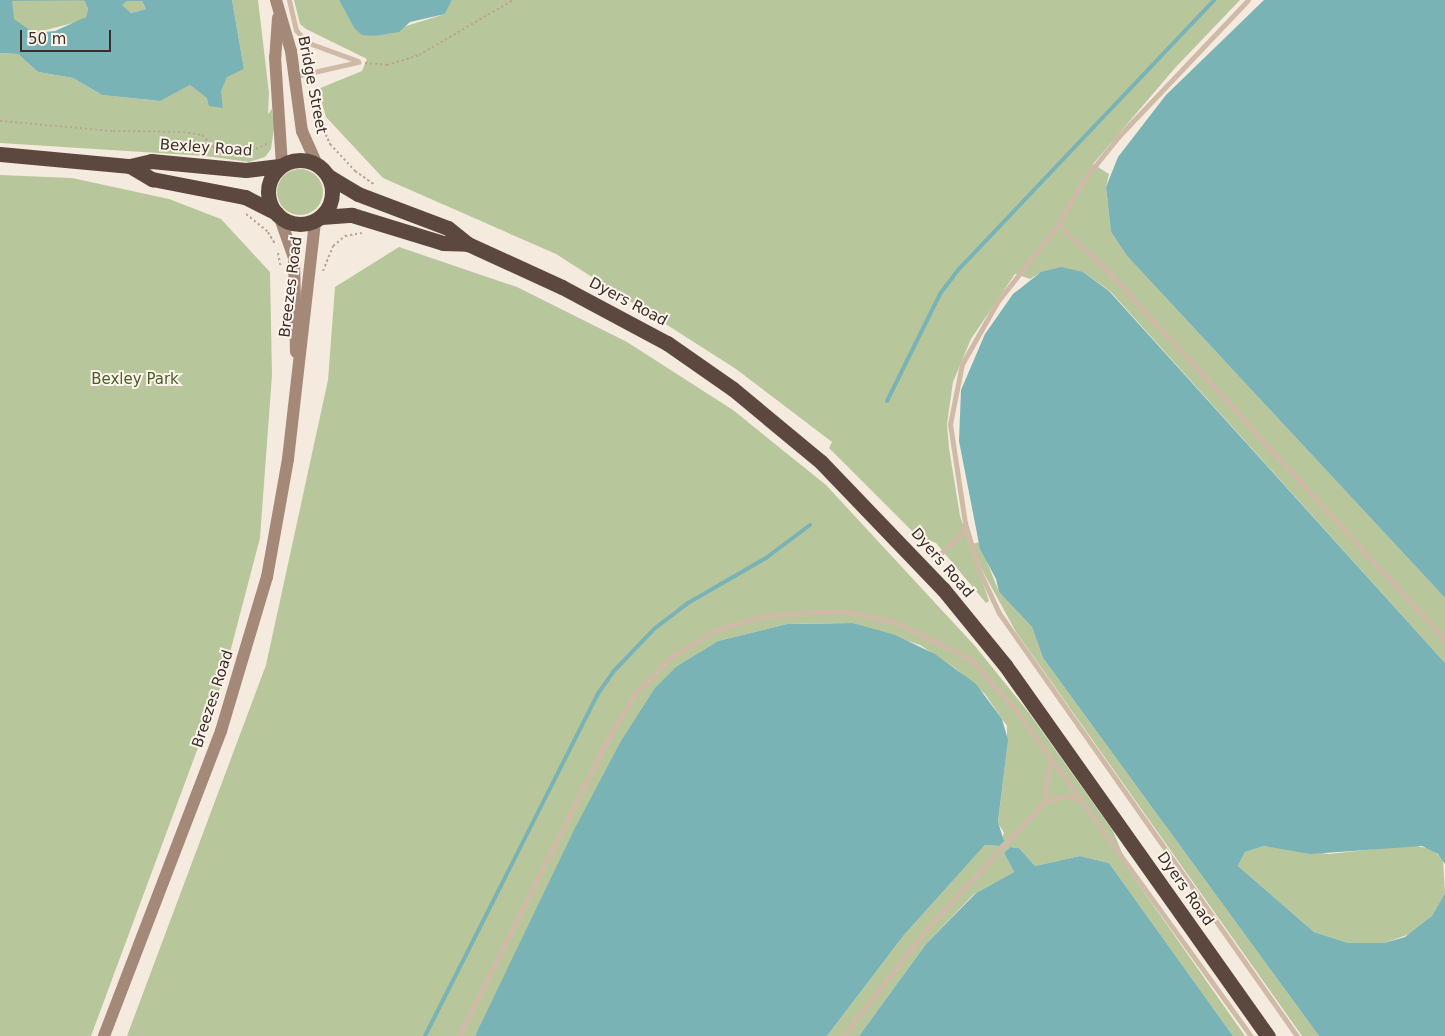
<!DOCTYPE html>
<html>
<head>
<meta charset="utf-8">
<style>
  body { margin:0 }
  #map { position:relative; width:1445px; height:1036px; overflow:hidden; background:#f5eade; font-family:"DejaVu Sans",sans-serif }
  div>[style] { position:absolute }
  .green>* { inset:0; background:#b8c79b }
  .round { border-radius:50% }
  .water>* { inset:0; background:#79b3b6 }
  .stream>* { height:4px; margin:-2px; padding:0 2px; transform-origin:2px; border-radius:2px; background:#79b3b6 }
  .path>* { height:2px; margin-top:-1px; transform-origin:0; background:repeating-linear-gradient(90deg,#bba491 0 2.5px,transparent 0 5px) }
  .lane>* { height:5px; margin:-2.5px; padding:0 2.5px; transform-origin:2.5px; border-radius:2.5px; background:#cfbaa8 }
  .secondary>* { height:12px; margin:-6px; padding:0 6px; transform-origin:6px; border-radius:6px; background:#a48878 }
  .highway>* { height:15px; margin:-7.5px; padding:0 7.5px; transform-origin:7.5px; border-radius:7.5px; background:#5d483f }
  .highway>.ring { margin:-7.5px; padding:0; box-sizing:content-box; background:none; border:15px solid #5d483f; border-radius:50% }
  span { translate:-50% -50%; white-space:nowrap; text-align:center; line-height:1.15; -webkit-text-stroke:4px #fcf4eb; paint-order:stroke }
  .street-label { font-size:15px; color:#3b2e29 }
  .park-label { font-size:15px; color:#4a5d29 }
  .scale { position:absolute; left:20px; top:30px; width:91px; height:22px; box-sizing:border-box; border:2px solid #3b2e29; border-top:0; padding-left:6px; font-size:15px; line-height:18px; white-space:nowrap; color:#3b2e29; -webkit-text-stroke:4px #fcf4eb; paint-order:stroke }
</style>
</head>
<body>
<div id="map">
  <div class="green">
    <i style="clip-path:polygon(8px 0,84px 0,88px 9px,86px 17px,77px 22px,34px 33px,24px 32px,0 13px)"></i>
    <i style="clip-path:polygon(232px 0,258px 0,269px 93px,268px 114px,272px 109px,274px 128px,271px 149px,265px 157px,249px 162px,206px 156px,0 143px,0 53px,18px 54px,38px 72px,73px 78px,102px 95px,159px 101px,190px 85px,223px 108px,220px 91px,227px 76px,244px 69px)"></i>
    <i style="clip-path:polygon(294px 0,339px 0,354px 28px,374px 36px,445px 14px,452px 0,1240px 0,1175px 68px,1093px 164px,1109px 174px,1106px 187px,1111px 232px,1127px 256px,1445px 598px,1445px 663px,1110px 291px,1083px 272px,1040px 273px,1030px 279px,1015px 274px,971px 339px,953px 382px,947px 424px,949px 448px,960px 516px,989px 601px,986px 603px,936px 543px,916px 535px,829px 448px,832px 442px,736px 369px,556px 254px,383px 178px,326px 117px,318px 89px,362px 71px,367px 59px,306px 29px,300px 24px)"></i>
    <i style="clip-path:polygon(127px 1px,142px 1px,146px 9px,131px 13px,121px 5px)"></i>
    <i class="round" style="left:277px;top:169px;width:46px;height:46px"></i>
    <i style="clip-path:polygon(0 175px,72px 178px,169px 199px,221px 219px,270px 272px,272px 375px,260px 538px,222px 683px,91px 1036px,0 1036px)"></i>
    <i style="clip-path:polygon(399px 247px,517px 287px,627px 342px,733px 410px,826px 485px,975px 646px,1029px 713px,1113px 831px,1130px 872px,1245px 1036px,1233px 1036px,1109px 863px,1080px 856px,1035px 866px,1019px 848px,1010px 847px,1004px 853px,1014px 872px,974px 894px,926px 944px,859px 1036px,827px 1036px,904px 935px,985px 845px,999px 846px,1004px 833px,998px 823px,1007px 747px,1007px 726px,1002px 719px,985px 694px,955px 668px,920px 645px,853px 623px,830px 623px,787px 624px,718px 641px,677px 666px,475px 1036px,127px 1036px,266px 665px,328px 380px,335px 287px)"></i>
    <i style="clip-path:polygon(979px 542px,999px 592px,1032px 627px,1043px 658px,1319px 1036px,1302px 1036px,1016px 632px,982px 570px,973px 544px)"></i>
    <i style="clip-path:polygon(1412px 845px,1431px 849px,1443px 859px,1445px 893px,1432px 916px,1413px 933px,1384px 943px,1348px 943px,1314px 932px,1238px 866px,1245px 852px,1264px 846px,1329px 854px)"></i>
  </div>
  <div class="water">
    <i style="clip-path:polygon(evenodd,0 0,12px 0,14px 19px,34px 33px,55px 31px,86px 17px,88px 9px,84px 0,232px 0,244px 69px,227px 77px,221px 91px,223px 108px,209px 106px,207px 98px,190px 85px,160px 101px,102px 95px,73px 78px,38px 72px,18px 54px,0 53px,0 0,127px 1px,142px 1px,146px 9px,131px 13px,122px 5px,127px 1px)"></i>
    <i style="clip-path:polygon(339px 0,452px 0,445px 14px,410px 22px,399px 32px,374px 36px,362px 35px,354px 28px)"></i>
    <i style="clip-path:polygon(1264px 0,1445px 0,1445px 598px,1127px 256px,1111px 232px,1106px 187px,1118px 157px,1166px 95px)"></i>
    <i style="clip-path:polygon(1061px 267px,1083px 272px,1109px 291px,1445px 663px,1445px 864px,1438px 854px,1422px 846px,1310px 854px,1264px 846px,1245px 852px,1238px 866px,1314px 932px,1348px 943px,1384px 943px,1405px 937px,1432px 916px,1445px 893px,1445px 1036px,1319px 1036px,1043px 658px,1032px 627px,999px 592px,996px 579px,980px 549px,959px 441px,961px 390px,985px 334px,1013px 294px,1041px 272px)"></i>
    <i style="clip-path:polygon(853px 623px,895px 635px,935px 654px,976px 684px,1002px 719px,1008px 740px,998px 822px,1004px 841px,999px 846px,985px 845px,904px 935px,827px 1036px,475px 1036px,575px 828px,621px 741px,655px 688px,677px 666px,718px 641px,787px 624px)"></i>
    <i style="clip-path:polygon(1010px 847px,1019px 848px,1035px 866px,1080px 856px,1109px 863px,1233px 1036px,859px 1036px,926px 944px,976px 893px,1014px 872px,1004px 853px)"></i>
  </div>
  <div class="stream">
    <i style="left:887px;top:401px;width:119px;rotate:-63.6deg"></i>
    <i style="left:940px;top:294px;width:31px;rotate:-53deg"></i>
    <i style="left:959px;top:269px;width:371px;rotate:-46.5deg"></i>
    <i style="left:425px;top:1036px;width:382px;rotate:-63.2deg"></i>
    <i style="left:597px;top:695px;width:28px;rotate:-55deg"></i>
    <i style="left:613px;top:672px;width:59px;rotate:-46.4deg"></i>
    <i style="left:654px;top:629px;width:43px;rotate:-37.4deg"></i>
    <i style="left:688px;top:603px;width:90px;rotate:-30deg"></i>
    <i style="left:766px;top:558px;width:55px;rotate:-36.9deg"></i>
  </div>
  <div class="path">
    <i style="left:365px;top:63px;width:22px;rotate:5deg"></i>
    <i style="left:387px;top:65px;width:34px;rotate:-17deg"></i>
    <i style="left:419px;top:55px;width:109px;rotate:-30.3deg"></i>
    <i style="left:312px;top:102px;width:46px;rotate:66.8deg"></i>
    <i style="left:330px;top:144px;width:37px;rotate:47deg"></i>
    <i style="left:355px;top:171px;width:24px;rotate:35deg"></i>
    <i style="left:0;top:121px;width:113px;rotate:5.1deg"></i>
    <i style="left:113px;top:131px;width:70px;rotate:0.8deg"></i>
    <i style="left:183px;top:132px;width:19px;rotate:9deg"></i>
    <i style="left:202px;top:135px;width:28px;rotate:45deg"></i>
    <i style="left:242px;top:155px;width:30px;rotate:-24deg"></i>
    <i style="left:246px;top:214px;width:28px;rotate:39deg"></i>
    <i style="left:268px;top:232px;width:14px;rotate:60deg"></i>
    <i style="left:278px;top:253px;width:15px;rotate:79deg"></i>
    <i style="left:323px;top:271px;width:27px;rotate:-68deg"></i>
    <i style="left:333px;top:246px;width:16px;rotate:-40deg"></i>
    <i style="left:345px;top:236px;width:17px;rotate:-10deg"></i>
  </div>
  <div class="lane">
    <i style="left:289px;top:0;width:31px;rotate:77deg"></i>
    <i style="left:296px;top:30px;width:16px;rotate:50deg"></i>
    <i style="left:306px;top:42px;width:55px;rotate:20.1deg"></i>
    <i style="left:296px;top:76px;width:64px;rotate:-12.7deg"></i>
    <i style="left:1058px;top:225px;width:49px;rotate:-60.8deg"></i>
    <i style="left:1082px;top:182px;width:59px;rotate:-51.2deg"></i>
    <i style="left:1119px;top:136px;width:187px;rotate:-46.5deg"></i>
    <i style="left:965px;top:523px;width:49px;rotate:73.4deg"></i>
    <i style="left:979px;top:570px;width:47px;rotate:65.1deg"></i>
    <i style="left:999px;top:613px;width:517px;rotate:54.84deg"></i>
    <i style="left:938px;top:556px;width:32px;rotate:-44deg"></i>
    <i style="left:961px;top:534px;width:12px;rotate:-70deg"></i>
    <i style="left:965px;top:523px;width:100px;rotate:-98.6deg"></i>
    <i style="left:950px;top:424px;width:61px;rotate:-78.7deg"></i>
    <i style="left:962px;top:364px;width:73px;rotate:-60.3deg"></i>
    <i style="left:998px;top:301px;width:97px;rotate:-51.7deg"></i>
    <i style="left:1058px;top:225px;width:65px;rotate:42.5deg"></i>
    <i style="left:1106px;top:269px;width:503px;rotate:47.58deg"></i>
    <i style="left:1045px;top:801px;width:22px;rotate:-13deg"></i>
    <i style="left:1066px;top:796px;width:14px;rotate:17deg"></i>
    <i style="left:459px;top:1036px;width:324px;rotate:-63.4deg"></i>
    <i style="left:604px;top:746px;width:59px;rotate:-59.5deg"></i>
    <i style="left:634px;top:695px;width:53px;rotate:-45.8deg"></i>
    <i style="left:671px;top:657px;width:52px;rotate:-31deg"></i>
    <i style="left:716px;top:630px;width:42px;rotate:-16.7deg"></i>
    <i style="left:756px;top:618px;width:51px;rotate:-6.7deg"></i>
    <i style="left:807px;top:612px;width:40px"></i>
    <i style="left:847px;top:612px;width:49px;rotate:11.8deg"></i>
    <i style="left:895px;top:622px;width:84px;rotate:26.3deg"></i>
    <i style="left:970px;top:659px;width:67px;rotate:48deg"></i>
    <i style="left:1015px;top:709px;width:403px;rotate:54.2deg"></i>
    <i style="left:843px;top:1036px;width:132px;rotate:-52.1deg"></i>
    <i style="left:924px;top:932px;width:178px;rotate:-47.3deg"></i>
    <i style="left:1045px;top:801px;width:39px;rotate:-84deg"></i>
  </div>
  <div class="secondary">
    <i style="left:276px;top:0;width:53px;rotate:73.6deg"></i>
    <i style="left:291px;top:51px;width:81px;rotate:82.2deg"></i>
    <i style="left:302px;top:131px;width:36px;rotate:66deg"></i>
    <i style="left:278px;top:18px;width:39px;rotate:94deg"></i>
    <i style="left:275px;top:57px;width:108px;rotate:86.3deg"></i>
    <i style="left:280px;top:218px;width:42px;rotate:70.7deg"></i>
    <i style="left:294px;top:258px;width:94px;rotate:88.8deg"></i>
    <i style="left:104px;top:1036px;width:327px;rotate:-69deg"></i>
    <i style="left:221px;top:731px;width:161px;rotate:-73.4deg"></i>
    <i style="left:267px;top:577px;width:120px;rotate:-79.9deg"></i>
    <i style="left:288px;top:459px;width:240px;rotate:-83.5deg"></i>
  </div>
  <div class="highway">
    <i style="left:0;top:154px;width:131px;rotate:5.3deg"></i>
    <i style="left:130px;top:166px;width:22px;rotate:-13deg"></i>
    <i style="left:151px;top:161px;width:95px;rotate:5.4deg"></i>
    <i style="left:246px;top:170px;width:34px;rotate:-7deg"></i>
    <i class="ring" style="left:268px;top:160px;width:49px;height:49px"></i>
    <i style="left:130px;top:166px;width:26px;rotate:31deg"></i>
    <i style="left:152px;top:179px;width:95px;rotate:11deg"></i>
    <i style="left:245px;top:197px;width:35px;rotate:27deg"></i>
    <i style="left:328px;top:176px;width:35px;rotate:31deg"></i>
    <i style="left:358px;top:194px;width:96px;rotate:20.7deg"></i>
    <i style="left:448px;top:228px;width:26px;rotate:39deg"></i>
    <i style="left:468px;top:244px;width:103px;rotate:24.6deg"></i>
    <i style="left:562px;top:287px;width:119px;rotate:28.1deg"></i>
    <i style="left:667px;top:343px;width:80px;rotate:34.9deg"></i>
    <i style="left:733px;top:389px;width:114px;rotate:39.7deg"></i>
    <i style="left:821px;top:462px;width:176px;rotate:46.2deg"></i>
    <i style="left:943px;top:589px;width:98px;rotate:50.8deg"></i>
    <i style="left:1005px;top:665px;width:455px;rotate:54.7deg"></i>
    <i style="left:321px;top:217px;width:31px;rotate:-4deg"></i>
    <i style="left:352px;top:215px;width:95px;rotate:17.1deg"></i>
    <i style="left:443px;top:243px;width:25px;rotate:2deg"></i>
  </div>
  <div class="street-label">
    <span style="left:312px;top:85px;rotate:79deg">Bridge Street</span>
    <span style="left:206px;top:148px;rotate:4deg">Bexley Road</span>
    <span style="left:291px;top:287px;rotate:-83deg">Breezes Road</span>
    <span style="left:628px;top:302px;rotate:28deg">Dyers Road</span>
    <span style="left:942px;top:563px;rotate:49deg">Dyers Road</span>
    <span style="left:213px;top:699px;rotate:-72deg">Breezes Road</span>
    <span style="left:1185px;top:889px;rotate:55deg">Dyers Road</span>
  </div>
  <div class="park-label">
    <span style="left:135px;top:380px">Bexley Park</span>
  </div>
  <div class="scale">50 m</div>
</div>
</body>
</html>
